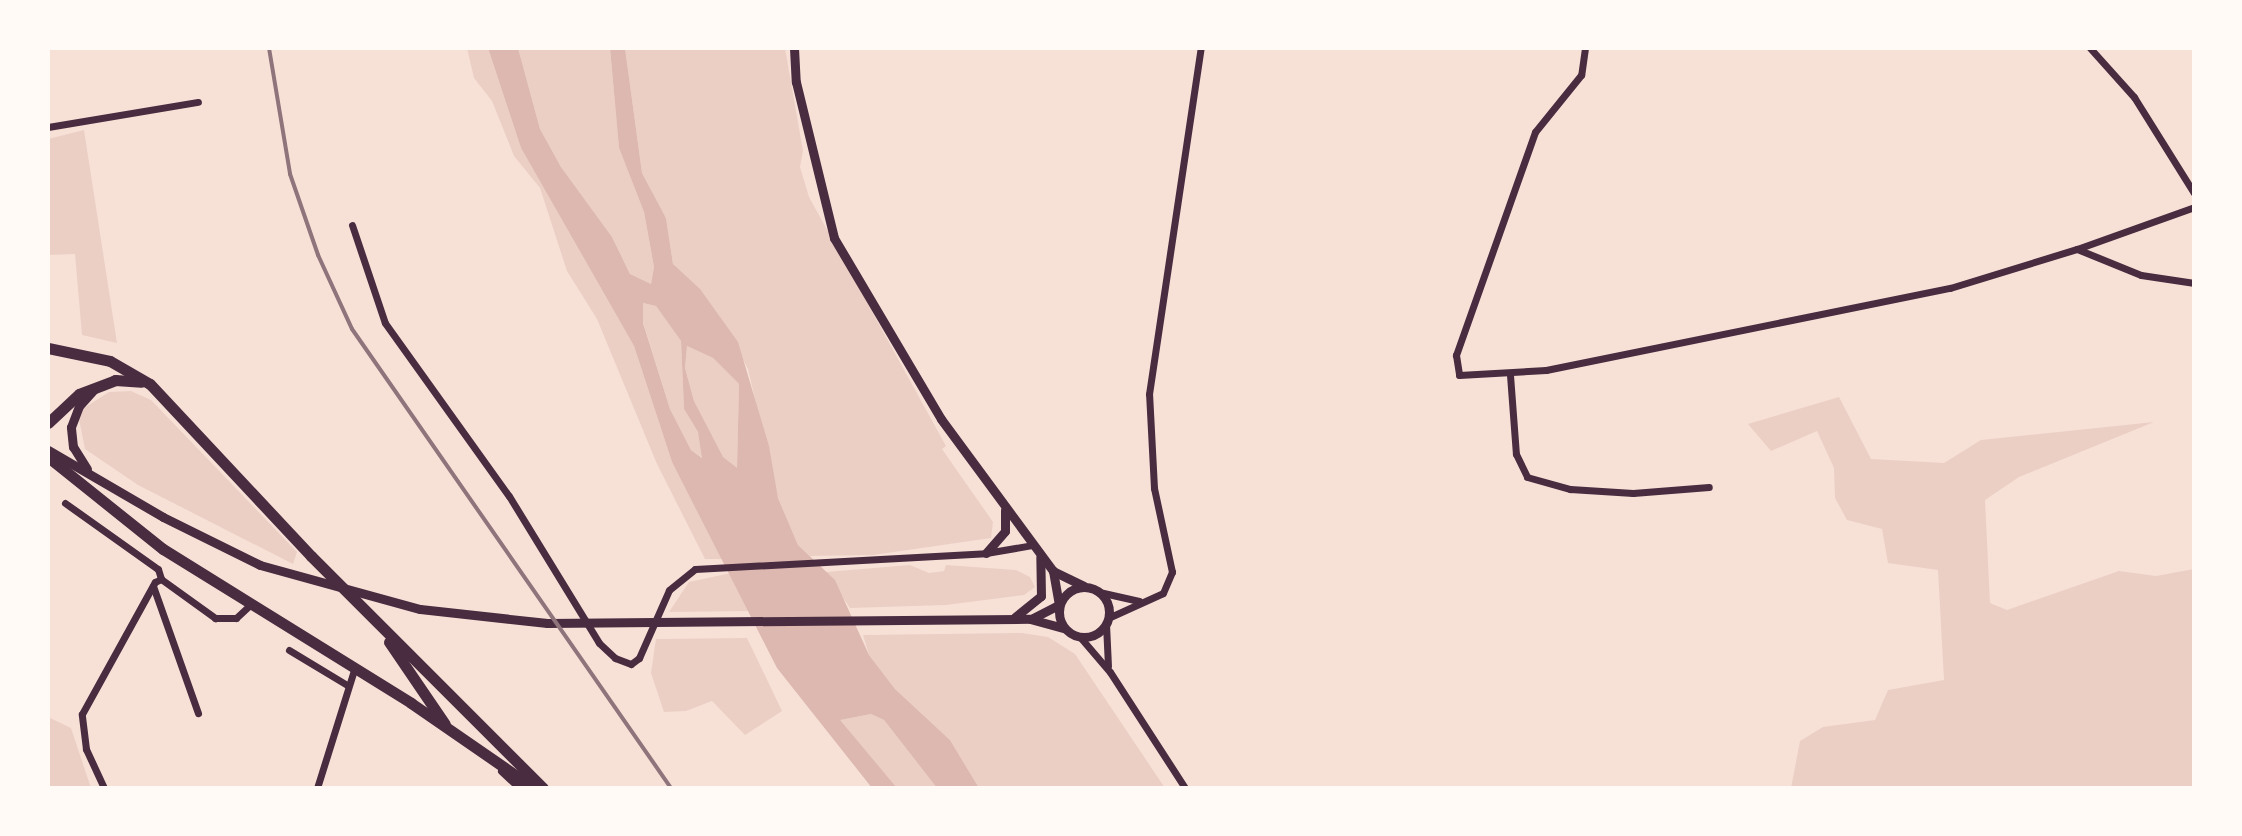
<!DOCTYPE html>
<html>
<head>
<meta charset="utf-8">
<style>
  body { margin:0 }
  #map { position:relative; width:2242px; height:836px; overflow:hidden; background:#f7e1d7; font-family:Helvetica,sans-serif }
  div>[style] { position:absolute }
  .green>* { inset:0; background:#ebcfc5 }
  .water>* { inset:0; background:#dcb8b0 }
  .minor>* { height:7px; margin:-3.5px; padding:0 3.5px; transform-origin:3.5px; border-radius:3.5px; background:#4a2c40 }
  .tertiary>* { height:9px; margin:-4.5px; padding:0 4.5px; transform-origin:4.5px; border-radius:4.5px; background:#4a2c40 }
  .tertiary>.ring { margin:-4.5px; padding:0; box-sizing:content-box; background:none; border:9px solid #4a2c40; border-radius:50% }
  .primary>* { height:11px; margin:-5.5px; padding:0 5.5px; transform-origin:5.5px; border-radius:5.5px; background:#4a2c40 }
  .rail>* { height:4px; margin:-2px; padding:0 2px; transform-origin:2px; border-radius:2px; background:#8f747c }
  span { translate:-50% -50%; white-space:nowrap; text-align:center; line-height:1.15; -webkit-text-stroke:8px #fffaf5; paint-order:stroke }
  .frame { position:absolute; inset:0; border:50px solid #fffaf5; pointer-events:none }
</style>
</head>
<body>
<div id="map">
  <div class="green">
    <i style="clip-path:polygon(467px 48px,488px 48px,521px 148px,634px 346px,672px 462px,724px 559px,705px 559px,657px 464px,597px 319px,567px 271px,540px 188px,514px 156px,492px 101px,474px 78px)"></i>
    <i style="clip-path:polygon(518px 48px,610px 48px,619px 148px,644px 212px,654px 267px,651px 284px,630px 274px,612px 237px,561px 167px,540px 129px)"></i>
    <i style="clip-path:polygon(625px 48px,785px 48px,803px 151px,800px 167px,809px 197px,946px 446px,942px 449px,993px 522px,991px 538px,873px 555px,810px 556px,798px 545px,778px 498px,748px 369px,721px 319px,673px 264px,666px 218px,642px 173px)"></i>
    <i style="clip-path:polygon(84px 130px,117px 343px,82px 335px,75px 254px,48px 255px,48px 139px)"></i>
    <i style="clip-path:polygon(643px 303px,656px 306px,681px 341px,684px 409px,698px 432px,703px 458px,691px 450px,670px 409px,643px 322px)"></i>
    <i style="clip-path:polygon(687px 346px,713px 358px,739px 384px,737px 469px,723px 458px,694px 401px,685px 368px)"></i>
    <i style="clip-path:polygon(131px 391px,151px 400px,297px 552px,293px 564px,138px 485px,85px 449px,79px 419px,84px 408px,109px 392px)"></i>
    <i style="clip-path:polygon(1839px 397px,1871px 459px,1944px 463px,1981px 440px,2154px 422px,2019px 477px,1985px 500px,1990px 603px,2007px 610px,2119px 571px,2156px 576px,2194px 569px,2194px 788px,1791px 788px,1800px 741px,1823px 727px,1875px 720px,1888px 690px,1944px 680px,1938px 570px,1888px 563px,1882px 529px,1847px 520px,1835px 498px,1834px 468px,1817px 431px,1771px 451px,1748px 424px)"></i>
    <i style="clip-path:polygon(910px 565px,929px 573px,944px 571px,946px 565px,1016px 570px,1030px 577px,1035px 587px,1024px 595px,946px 605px,850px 608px,826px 572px)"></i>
    <i style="clip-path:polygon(731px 573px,750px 611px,669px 612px,689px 582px)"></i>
    <i style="clip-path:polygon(1022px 633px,1048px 637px,1075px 654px,1165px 788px,979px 788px,950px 740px,895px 689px,869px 655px,863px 635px)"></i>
    <i style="clip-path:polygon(747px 638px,782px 711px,745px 735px,712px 701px,686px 711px,664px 712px,651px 673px,656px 639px)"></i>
    <i style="clip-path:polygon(871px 714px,884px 720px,937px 788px,897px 788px,839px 720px)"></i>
    <i style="clip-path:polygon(48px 717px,71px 728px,91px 788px,48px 788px)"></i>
  </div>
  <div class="water">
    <i style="clip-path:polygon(evenodd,488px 48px,518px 48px,540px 129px,561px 167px,612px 237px,630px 274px,651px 284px,654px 267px,644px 212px,619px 148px,610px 48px,625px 48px,642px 173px,666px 218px,673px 264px,700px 289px,738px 342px,769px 446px,778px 498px,798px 545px,835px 580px,869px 655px,895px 689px,950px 740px,979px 788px,937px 788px,884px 720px,871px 714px,840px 720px,897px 788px,872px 788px,777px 668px,672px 462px,634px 346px,521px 148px,488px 48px,643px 303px,656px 306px,681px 341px,684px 409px,698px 432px,702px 458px,691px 450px,670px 409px,643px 323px,643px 303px,488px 48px,687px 346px,713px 358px,739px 384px,737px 468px,723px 457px,694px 401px,685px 368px,687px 346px)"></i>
  </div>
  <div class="minor">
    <i style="left:1585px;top:48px;width:27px;rotate:98deg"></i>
    <i style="left:1581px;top:75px;width:73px;rotate:128.9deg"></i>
    <i style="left:1535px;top:132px;width:237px;rotate:109.5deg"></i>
    <i style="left:1456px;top:355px;width:20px;rotate:81deg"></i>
    <i style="left:1459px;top:375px;width:87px;rotate:-3.3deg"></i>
    <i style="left:1546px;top:370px;width:412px;rotate:-11.5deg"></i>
    <i style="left:1950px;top:288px;width:133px;rotate:-17.1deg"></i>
    <i style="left:2077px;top:249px;width:69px;rotate:22.1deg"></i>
    <i style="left:2141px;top:275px;width:54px;rotate:8.6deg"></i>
    <i style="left:2090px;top:48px;width:66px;rotate:48.1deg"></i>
    <i style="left:2134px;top:97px;width:113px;rotate:58deg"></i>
    <i style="left:48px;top:127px;width:152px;rotate:-9.5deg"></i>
    <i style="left:352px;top:225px;width:103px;rotate:71.4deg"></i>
    <i style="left:385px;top:323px;width:213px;rotate:54.4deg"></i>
    <i style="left:509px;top:496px;width:172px;rotate:58.5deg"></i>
    <i style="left:599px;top:643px;width:22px;rotate:43deg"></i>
    <i style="left:615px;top:658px;width:17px;rotate:21deg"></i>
    <i style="left:631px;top:664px;width:10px;rotate:-37deg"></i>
    <i style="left:639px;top:658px;width:74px;rotate:-66.2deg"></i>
    <i style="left:669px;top:590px;width:33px;rotate:-39deg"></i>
    <i style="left:695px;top:569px;width:291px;rotate:-3.1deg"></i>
    <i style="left:986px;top:553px;width:48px;rotate:-9.7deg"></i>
    <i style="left:2077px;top:249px;width:124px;rotate:-19.7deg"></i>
    <i style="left:1510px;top:375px;width:79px;rotate:85.7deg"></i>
    <i style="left:1516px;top:454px;width:25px;rotate:64deg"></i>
    <i style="left:1527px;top:477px;width:45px;rotate:15.6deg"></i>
    <i style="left:1570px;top:489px;width:63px;rotate:3.6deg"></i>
    <i style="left:1633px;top:493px;width:76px;rotate:-4.5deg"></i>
    <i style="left:65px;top:503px;width:114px;rotate:35.4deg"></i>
    <i style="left:158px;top:569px;width:10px;rotate:73deg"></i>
    <i style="left:153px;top:586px;width:135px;rotate:70.5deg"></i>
    <i style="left:1099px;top:592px;width:41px;rotate:12.7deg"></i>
    <i style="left:1108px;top:618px;width:60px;rotate:-24.4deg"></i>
    <i style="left:1163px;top:593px;width:23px;rotate:-67deg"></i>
    <i style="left:1172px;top:572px;width:86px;rotate:-102.1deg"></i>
    <i style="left:1154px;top:488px;width:94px;rotate:-93deg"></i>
    <i style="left:1149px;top:394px;width:350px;rotate:-81.5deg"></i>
    <i style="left:1106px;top:624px;width:42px;rotate:87.3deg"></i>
    <i style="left:1080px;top:637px;width:46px;rotate:49.4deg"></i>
    <i style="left:1110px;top:672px;width:138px;rotate:57.1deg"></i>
    <i style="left:289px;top:650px;width:68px;rotate:31.1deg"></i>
    <i style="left:501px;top:771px;width:25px;rotate:43deg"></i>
    <i style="left:104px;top:788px;width:43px;rotate:-114.8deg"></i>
    <i style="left:86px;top:749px;width:35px;rotate:-97deg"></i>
    <i style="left:82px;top:714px;width:151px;rotate:-61.1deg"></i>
    <i style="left:155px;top:582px;width:7px;rotate:-27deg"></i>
    <i style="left:161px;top:579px;width:67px;rotate:35.8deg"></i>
    <i style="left:215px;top:618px;width:21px"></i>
    <i style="left:236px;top:618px;width:18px;rotate:-43deg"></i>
    <i style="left:317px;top:788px;width:124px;rotate:-72.6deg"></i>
  </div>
  <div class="tertiary">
    <i style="left:794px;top:48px;width:34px;rotate:87deg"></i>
    <i style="left:796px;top:82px;width:161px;rotate:76.3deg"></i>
    <i style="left:834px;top:238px;width:210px;rotate:59.4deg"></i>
    <i style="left:941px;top:419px;width:189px;rotate:53.6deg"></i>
    <i style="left:1053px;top:571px;width:34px;rotate:26deg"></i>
    <i style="left:48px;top:450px;width:133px;rotate:30.2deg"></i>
    <i style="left:163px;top:517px;width:108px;rotate:26.3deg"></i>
    <i style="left:260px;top:565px;width:166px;rotate:15.4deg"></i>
    <i style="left:420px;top:609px;width:128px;rotate:6.3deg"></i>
    <i style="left:547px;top:623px;width:483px;rotate:-0.5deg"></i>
    <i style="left:1030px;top:619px;width:35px;rotate:15deg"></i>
    <i style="left:87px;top:469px;width:26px;rotate:-122deg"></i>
    <i style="left:73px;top:447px;width:20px;rotate:-96deg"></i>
    <i style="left:71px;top:427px;width:22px;rotate:-69deg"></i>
    <i style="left:79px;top:406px;width:24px;rotate:-48deg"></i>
    <i style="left:986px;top:553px;width:29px;rotate:-49deg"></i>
    <i style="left:1005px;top:531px;width:21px;rotate:-90deg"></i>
    <i class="ring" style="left:1059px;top:587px;width:41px;height:41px"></i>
    <i style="left:1015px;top:617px;width:33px;rotate:-39deg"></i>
    <i style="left:1041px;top:596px;width:39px;rotate:-91deg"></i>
    <i style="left:1033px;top:618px;width:29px;rotate:-27deg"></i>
    <i style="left:1059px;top:605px;width:35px;rotate:-100deg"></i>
  </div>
  <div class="primary">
    <i style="left:48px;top:348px;width:63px;rotate:11.8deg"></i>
    <i style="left:110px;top:361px;width:46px;rotate:29.9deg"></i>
    <i style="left:150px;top:384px;width:236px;rotate:46.9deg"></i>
    <i style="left:311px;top:556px;width:328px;rotate:45deg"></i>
    <i style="left:48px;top:423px;width:42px;rotate:-43.1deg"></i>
    <i style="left:79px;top:394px;width:39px;rotate:-21deg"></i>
    <i style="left:115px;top:380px;width:26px;rotate:4deg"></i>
    <i style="left:48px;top:457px;width:147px;rotate:38.7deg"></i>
    <i style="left:163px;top:549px;width:292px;rotate:31.8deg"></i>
    <i style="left:411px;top:703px;width:150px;rotate:34.6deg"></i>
    <i style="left:389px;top:642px;width:99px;rotate:55.7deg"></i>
  </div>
  <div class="rail">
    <i style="left:269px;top:48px;width:128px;rotate:80.5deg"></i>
    <i style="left:290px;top:174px;width:86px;rotate:70.9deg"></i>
    <i style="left:318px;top:255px;width:81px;rotate:65.3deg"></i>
    <i style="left:352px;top:329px;width:559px;rotate:55.2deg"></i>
  </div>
  <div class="frame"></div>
</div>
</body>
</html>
